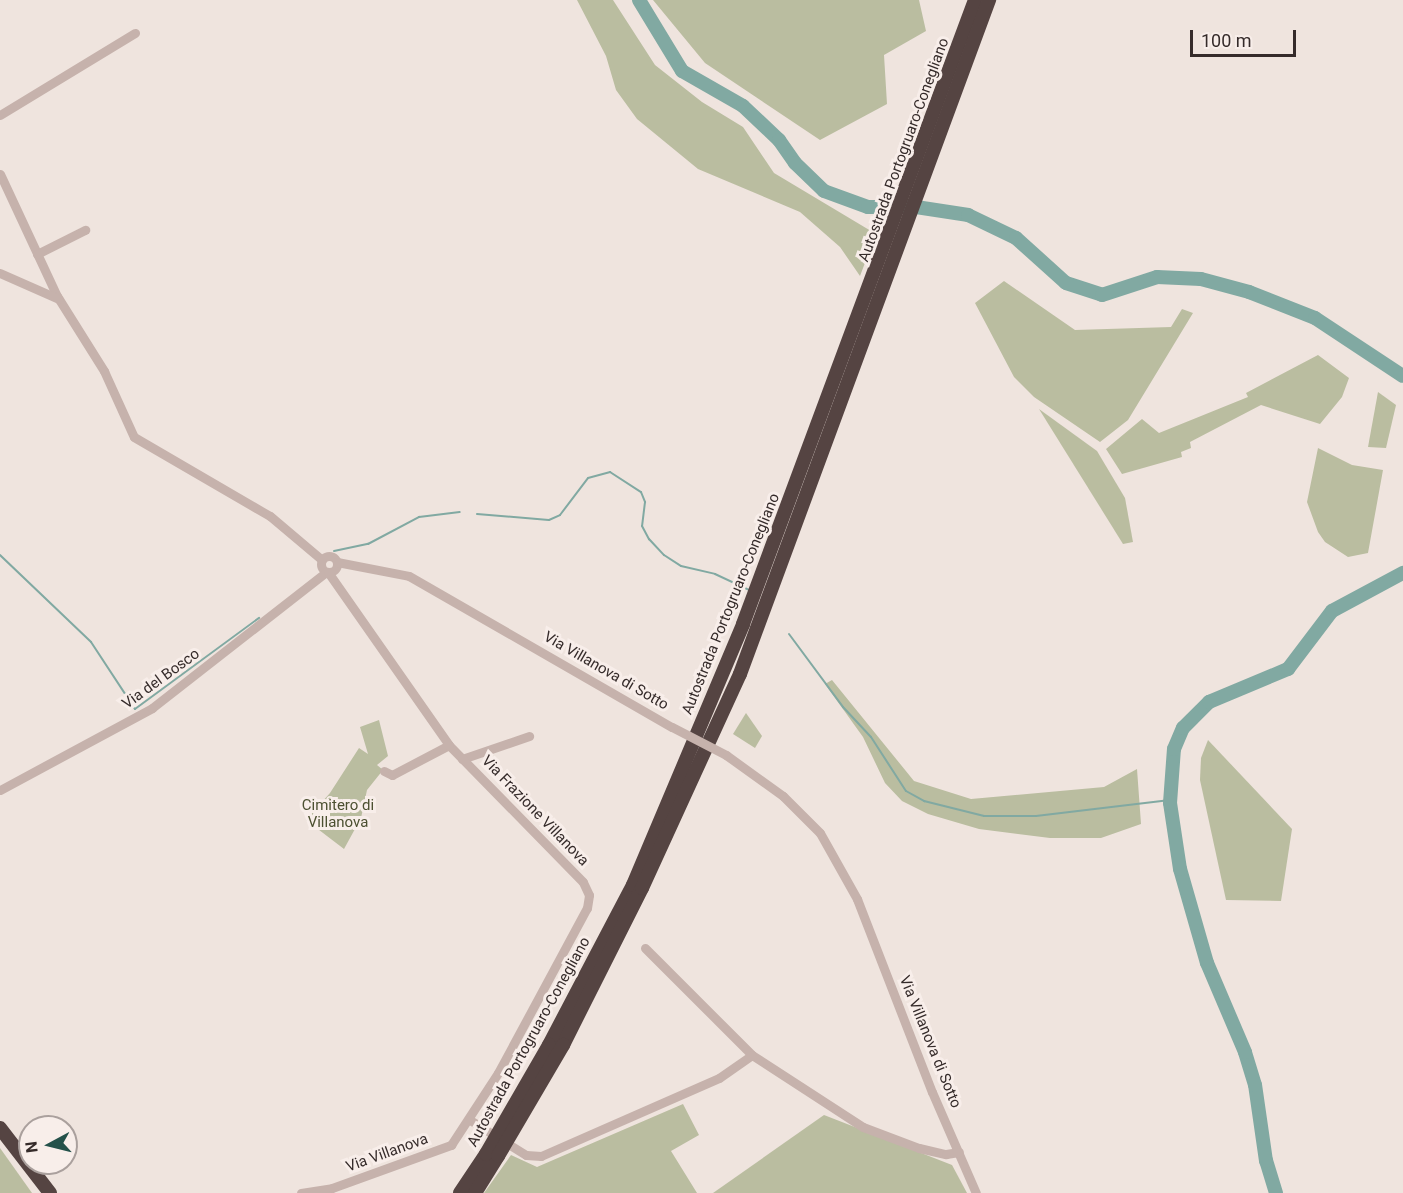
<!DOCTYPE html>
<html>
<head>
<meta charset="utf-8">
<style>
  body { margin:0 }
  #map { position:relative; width:1403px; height:1193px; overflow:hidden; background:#efe4de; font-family:Roboto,sans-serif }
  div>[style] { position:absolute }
  .green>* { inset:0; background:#babda0 }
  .stream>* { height:2px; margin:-1px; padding:0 1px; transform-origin:1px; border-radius:1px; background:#81a9a2 }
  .river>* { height:14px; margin:-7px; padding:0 7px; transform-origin:7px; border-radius:7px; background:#81a9a2 }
  .minor>* { height:9px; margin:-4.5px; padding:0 4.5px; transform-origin:4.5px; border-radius:4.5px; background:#c6b2ac }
  .minor>.ring { margin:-4.5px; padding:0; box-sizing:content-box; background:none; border:9px solid #c6b2ac; border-radius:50% }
  .highway>* { height:14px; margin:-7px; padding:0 7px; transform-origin:7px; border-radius:7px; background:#554442 }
  .minor-bridge>* { height:9px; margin:-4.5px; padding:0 4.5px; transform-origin:4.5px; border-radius:4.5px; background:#c6b2ac }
  .highway-bridge>* { height:14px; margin:-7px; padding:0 7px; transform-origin:7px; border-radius:7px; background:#554442 }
  span { translate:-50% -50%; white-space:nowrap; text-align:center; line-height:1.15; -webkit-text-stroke:6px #f8eeea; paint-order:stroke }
  .street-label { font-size:15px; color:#352b2a }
  .park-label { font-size:15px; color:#4c5031 }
  .north { position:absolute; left:18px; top:1115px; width:60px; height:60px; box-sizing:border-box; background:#f8eeea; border:2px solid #aaa09d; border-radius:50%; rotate:263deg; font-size:16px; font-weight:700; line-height:24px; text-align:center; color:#352b2a }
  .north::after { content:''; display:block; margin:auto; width:21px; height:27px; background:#24514a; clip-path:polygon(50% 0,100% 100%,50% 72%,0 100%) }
  .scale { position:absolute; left:1190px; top:30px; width:106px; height:27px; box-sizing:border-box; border:3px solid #352b2a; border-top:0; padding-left:8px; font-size:18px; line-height:21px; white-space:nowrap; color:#352b2a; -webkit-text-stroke:4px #f8eeea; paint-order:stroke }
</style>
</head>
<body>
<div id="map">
  <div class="green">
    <i style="clip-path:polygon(577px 0,613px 0,655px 65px,702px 102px,743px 127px,774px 173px,876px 234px,860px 276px,840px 247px,800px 212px,698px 169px,637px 119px,616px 90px,606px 56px)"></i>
    <i style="clip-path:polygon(653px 0,919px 0,926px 31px,884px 55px,887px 104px,820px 140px,705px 63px)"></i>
    <i style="clip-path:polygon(1004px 281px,1075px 330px,1171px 327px,1182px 309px,1193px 313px,1128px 420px,1100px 442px,1034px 397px,1014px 377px,975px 303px)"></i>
    <i style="clip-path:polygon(1318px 355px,1349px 378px,1342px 397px,1320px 424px,1261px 405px,1190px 442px,1191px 448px,1181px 452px,1182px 457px,1122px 474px,1106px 449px,1142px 419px,1159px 433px,1248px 397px,1246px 393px)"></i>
    <i style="clip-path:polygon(1378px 392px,1396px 405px,1386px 448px,1368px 447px)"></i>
    <i style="clip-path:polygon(1039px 409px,1097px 451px,1125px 498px,1133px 542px,1123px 544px)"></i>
    <i style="clip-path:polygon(1318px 448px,1352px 465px,1383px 470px,1368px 553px,1348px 557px,1325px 542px,1318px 532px,1307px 502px)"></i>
    <i style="clip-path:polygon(832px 680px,914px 781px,971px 799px,1104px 787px,1137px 769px,1141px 824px,1101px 838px,1050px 838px,979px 829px,928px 814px,902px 801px,885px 783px,863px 737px,825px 684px)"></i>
    <i style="clip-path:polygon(746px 713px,762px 736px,755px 748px,733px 734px)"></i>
    <i style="clip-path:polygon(379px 720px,388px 756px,377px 765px,383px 770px,367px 790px,361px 818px,344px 849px,306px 820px,330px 793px,359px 748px,368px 754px,360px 727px)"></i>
    <i style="clip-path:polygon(1208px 740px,1292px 829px,1281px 901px,1226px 900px,1200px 780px,1201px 758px)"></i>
    <i style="clip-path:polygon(683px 1104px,699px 1135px,671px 1151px,697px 1193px,484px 1193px,511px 1155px,537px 1167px)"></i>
    <i style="clip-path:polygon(824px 1115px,952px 1165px,967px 1193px,713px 1193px)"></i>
    <i style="clip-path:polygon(0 1148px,32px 1193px,0 1193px)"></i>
  </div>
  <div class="stream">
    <i style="left:477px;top:514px;width:72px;rotate:4.8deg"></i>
    <i style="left:549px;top:520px;width:12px;rotate:-24deg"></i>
    <i style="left:560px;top:515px;width:46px;rotate:-52.9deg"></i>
    <i style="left:588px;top:478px;width:23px;rotate:-15deg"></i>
    <i style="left:610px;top:472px;width:37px;rotate:33deg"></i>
    <i style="left:641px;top:492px;width:11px;rotate:68deg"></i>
    <i style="left:645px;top:502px;width:24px;rotate:97deg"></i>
    <i style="left:642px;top:526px;width:15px;rotate:62deg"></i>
    <i style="left:649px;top:539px;width:22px;rotate:47deg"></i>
    <i style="left:664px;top:555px;width:20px;rotate:33deg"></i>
    <i style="left:681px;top:566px;width:35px;rotate:13deg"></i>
    <i style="left:715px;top:574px;width:38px;rotate:25deg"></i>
    <i style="left:334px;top:551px;width:35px;rotate:-12deg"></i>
    <i style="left:368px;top:544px;width:58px;rotate:-27.9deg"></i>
    <i style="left:419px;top:517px;width:41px;rotate:-7deg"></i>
    <i style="left:0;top:555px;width:126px;rotate:43.7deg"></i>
    <i style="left:91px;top:642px;width:80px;rotate:56.7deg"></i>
    <i style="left:135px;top:709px;width:154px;rotate:-36.3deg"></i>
    <i style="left:789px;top:634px;width:91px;rotate:53.5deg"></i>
    <i style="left:843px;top:707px;width:41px;rotate:47deg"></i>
    <i style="left:871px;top:737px;width:64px;rotate:57.1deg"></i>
    <i style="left:906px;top:791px;width:21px;rotate:29deg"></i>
    <i style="left:924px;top:801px;width:62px;rotate:14deg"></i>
    <i style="left:984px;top:816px;width:52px"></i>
    <i style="left:1036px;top:816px;width:135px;rotate:-6.8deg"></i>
  </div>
  <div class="river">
    <i style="left:639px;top:0;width:83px;rotate:58.8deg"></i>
    <i style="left:682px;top:71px;width:70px;rotate:29.8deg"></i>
    <i style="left:743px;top:106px;width:50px;rotate:43.4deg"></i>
    <i style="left:779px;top:140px;width:28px;rotate:55deg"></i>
    <i style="left:795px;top:163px;width:40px;rotate:44deg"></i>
    <i style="left:824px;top:191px;width:47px;rotate:20deg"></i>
    <i style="left:868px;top:207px;width:48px"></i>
    <i style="left:916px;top:207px;width:53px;rotate:8.7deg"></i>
    <i style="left:968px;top:215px;width:53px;rotate:25.6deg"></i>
    <i style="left:1016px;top:238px;width:67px;rotate:42deg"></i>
    <i style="left:1066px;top:283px;width:38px;rotate:18deg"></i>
    <i style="left:1102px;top:295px;width:58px;rotate:-18.1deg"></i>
    <i style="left:1157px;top:277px;width:44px;rotate:2.6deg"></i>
    <i style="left:1201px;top:279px;width:50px;rotate:15.2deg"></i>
    <i style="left:1249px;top:292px;width:71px;rotate:21.5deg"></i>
    <i style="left:1315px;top:318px;width:105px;rotate:33.4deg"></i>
    <i style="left:1276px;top:1193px;width:34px;rotate:-107deg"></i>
    <i style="left:1266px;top:1161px;width:77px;rotate:-98.2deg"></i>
    <i style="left:1255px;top:1085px;width:34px;rotate:-107deg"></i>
    <i style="left:1245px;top:1052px;width:97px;rotate:-113.1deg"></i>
    <i style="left:1207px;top:963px;width:98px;rotate:-106deg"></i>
    <i style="left:1180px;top:869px;width:67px;rotate:-98.6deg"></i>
    <i style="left:1170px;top:803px;width:54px;rotate:-85.8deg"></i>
    <i style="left:1174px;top:749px;width:23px;rotate:-67deg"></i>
    <i style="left:1183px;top:728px;width:37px;rotate:-45deg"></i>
    <i style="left:1209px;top:702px;width:86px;rotate:-22.7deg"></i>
    <i style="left:1288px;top:669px;width:73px;rotate:-52.8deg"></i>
    <i style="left:1332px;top:611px;width:81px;rotate:-28.2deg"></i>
  </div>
  <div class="minor">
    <i style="left:0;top:115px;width:158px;rotate:-31.3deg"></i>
    <i style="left:0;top:174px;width:135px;rotate:65deg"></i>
    <i style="left:57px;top:296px;width:89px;rotate:57.9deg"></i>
    <i style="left:104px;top:371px;width:72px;rotate:65.6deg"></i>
    <i style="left:134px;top:437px;width:157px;rotate:30.2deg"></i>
    <i style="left:270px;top:516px;width:68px;rotate:40.2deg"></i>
    <i style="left:37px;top:254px;width:54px;rotate:-26.6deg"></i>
    <i style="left:0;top:273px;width:64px;rotate:23.8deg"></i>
    <i class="ring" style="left:321px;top:556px;width:7px;height:7px"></i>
    <i style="left:337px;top:562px;width:73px;rotate:11deg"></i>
    <i style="left:409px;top:576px;width:303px;rotate:29.9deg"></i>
    <i style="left:726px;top:755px;width:70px;rotate:35.7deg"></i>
    <i style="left:783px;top:796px;width:52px;rotate:45deg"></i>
    <i style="left:820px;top:833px;width:76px;rotate:60.7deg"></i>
    <i style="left:857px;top:899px;width:207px;rotate:68.8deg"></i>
    <i style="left:932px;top:1092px;width:110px;rotate:66.5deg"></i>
    <i style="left:462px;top:759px;width:71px;rotate:-18.9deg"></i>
    <i style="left:384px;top:771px;width:9px;rotate:27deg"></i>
    <i style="left:392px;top:775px;width:64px;rotate:-27.8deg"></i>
    <i style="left:0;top:790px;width:173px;rotate:-28.3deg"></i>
    <i style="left:152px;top:708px;width:221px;rotate:-38deg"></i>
    <i style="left:645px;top:948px;width:151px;rotate:45deg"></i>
    <i style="left:752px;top:1055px;width:132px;rotate:33deg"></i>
    <i style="left:863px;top:1127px;width:60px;rotate:20.6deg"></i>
    <i style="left:919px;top:1148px;width:28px;rotate:13deg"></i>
    <i style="left:946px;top:1154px;width:13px;rotate:-9deg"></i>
    <i style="left:470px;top:1120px;width:66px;rotate:32deg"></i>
    <i style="left:526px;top:1155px;width:15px;rotate:4deg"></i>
    <i style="left:541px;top:1156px;width:194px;rotate:-23.7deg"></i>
    <i style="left:719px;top:1078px;width:40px;rotate:-34.9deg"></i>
    <i style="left:301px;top:1193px;width:31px;rotate:-9deg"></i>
    <i style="left:332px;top:1188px;width:127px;rotate:-19.9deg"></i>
    <i style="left:451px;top:1145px;width:86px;rotate:-56.9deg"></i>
    <i style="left:498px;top:1073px;width:187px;rotate:-61.7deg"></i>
    <i style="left:587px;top:908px;width:13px;rotate:-81deg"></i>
    <i style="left:589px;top:895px;width:14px;rotate:-115deg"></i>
    <i style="left:583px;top:882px;width:192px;rotate:-134.4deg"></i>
    <i style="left:449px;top:745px;width:211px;rotate:-125deg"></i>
  </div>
  <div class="highway">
    <i style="left:549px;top:1045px;width:181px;rotate:-62.3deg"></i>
    <i style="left:633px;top:885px;width:283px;rotate:-67.1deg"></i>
    <i style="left:743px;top:624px;width:666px;rotate:-69.61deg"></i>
    <i style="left:563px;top:1045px;width:176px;rotate:-63.3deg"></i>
    <i style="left:642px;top:888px;width:235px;rotate:-65.4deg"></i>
    <i style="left:740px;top:674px;width:719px;rotate:-69.72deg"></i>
    <i style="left:0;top:1128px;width:82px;rotate:52.4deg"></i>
    <i style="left:460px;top:1193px;width:47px;rotate:-56.3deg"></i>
    <i style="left:475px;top:1193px;width:44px;rotate:-58.1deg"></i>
  </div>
  <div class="minor-bridge">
    <i style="left:672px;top:727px;width:61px;rotate:27.4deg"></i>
  </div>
  <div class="highway-bridge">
    <i style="left:486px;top:1154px;width:126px;rotate:-60deg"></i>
    <i style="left:498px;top:1156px;width:129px;rotate:-59.6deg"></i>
  </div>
  <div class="street-label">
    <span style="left:904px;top:150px;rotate:-70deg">Autostrada Portogruaro-Conegliano</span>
    <span style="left:731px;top:604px;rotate:-68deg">Autostrada Portogruaro-Conegliano</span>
    <span style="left:606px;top:671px;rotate:30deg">Via Villanova di Sotto</span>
    <span style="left:161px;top:679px;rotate:-36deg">Via del Bosco</span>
    <span style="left:535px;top:811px;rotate:46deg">Via Frazione Villanova</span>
    <span style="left:529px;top:1042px;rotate:-61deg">Autostrada Portogruaro-Conegliano</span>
    <span style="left:930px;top:1042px;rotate:68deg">Via Villanova di Sotto</span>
    <span style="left:387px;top:1153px;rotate:-20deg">Via Villanova</span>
  </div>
  <div class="park-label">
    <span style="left:338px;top:814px">Cimitero di<br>Villanova</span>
  </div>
  <div class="north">N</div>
  <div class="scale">100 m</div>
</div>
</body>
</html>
